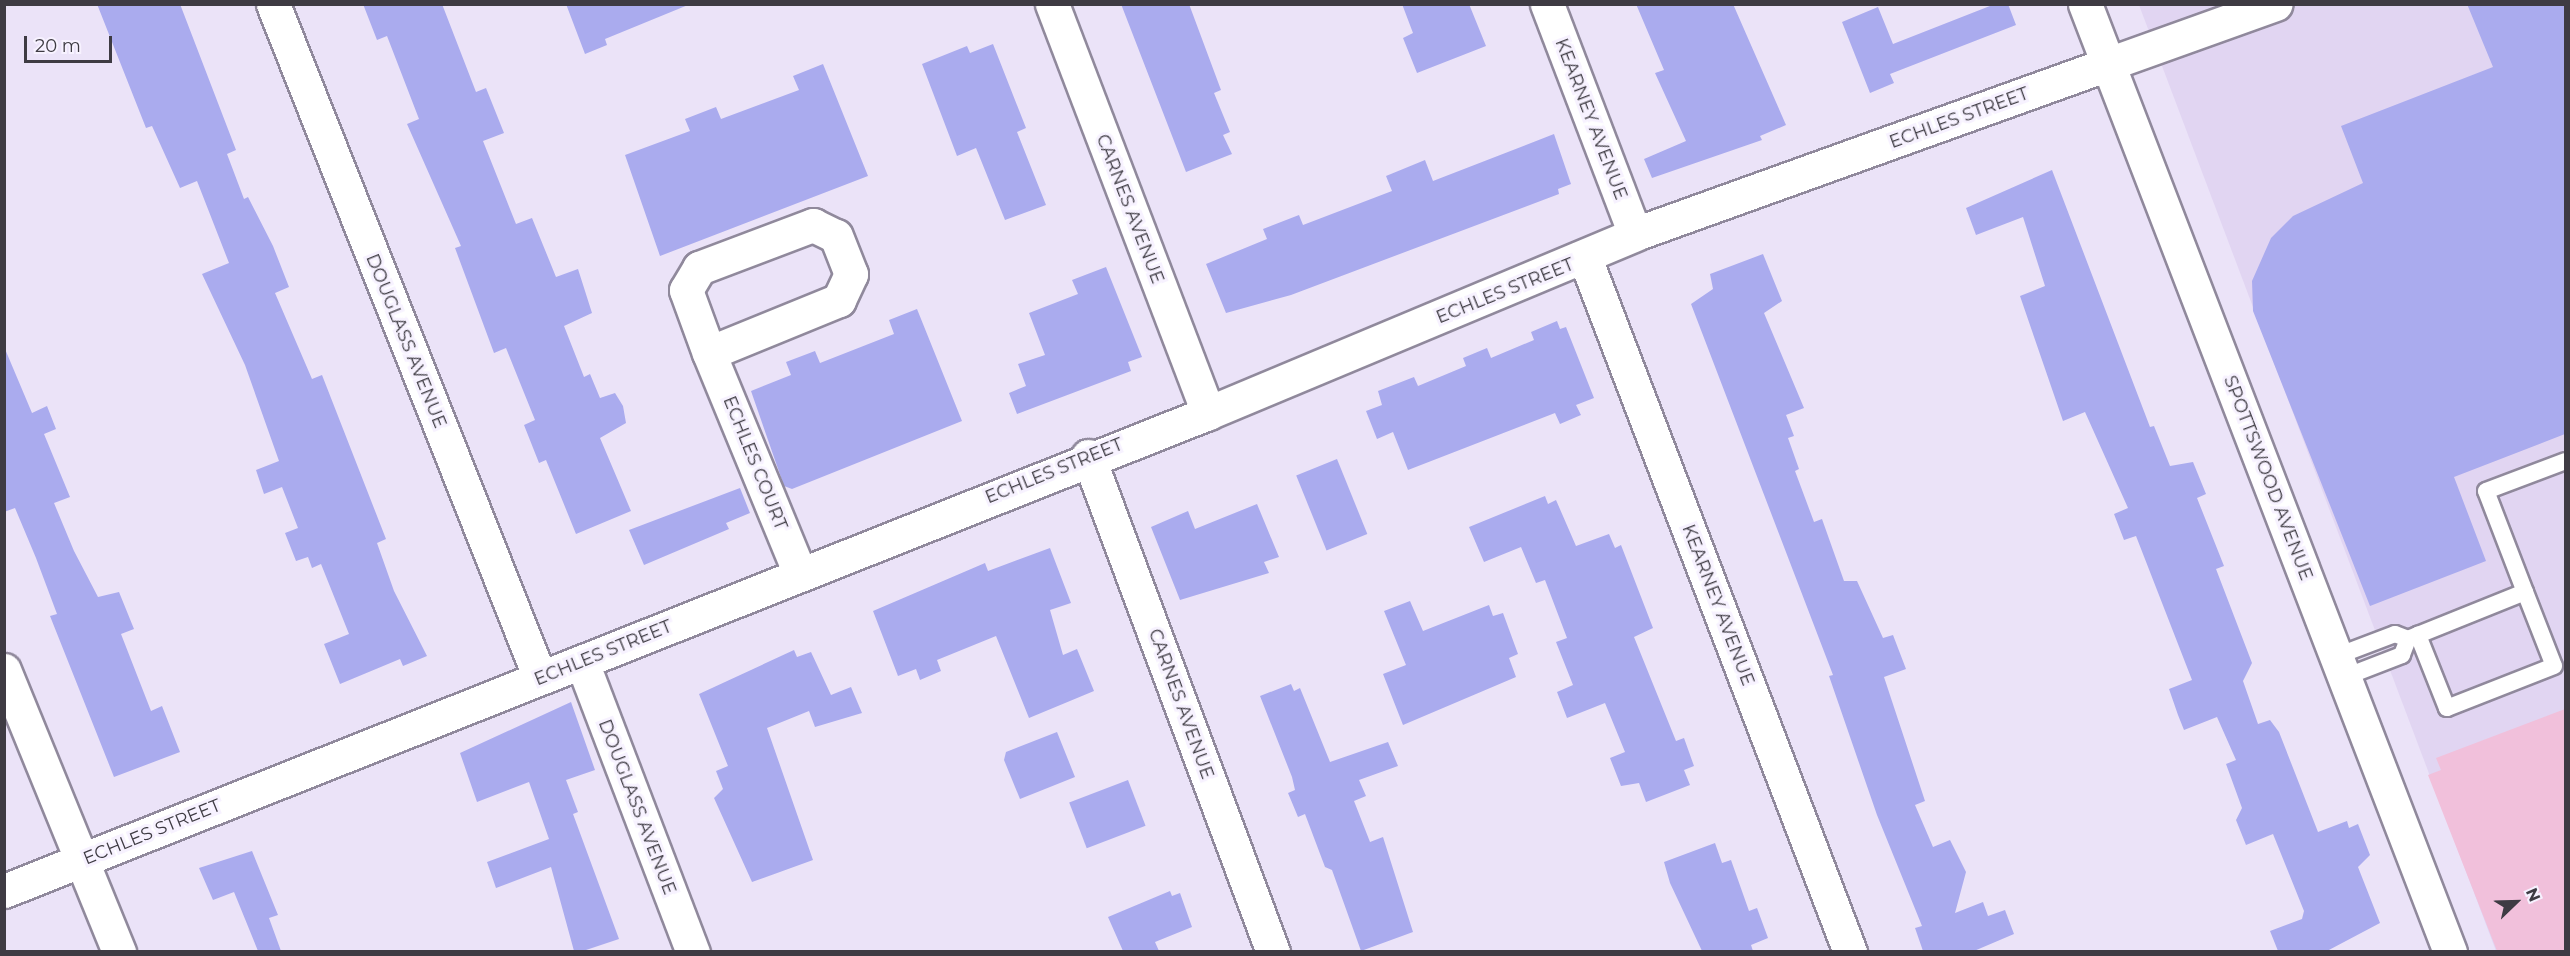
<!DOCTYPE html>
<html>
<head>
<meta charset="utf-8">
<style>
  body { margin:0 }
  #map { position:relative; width:2570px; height:956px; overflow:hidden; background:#ebe3f8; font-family:Montserrat,sans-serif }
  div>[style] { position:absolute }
  .built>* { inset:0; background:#e1d5f2 }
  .green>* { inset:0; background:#f1c0db }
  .building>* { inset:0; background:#aaabee; transform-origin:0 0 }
  .roads { filter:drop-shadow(2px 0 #90899c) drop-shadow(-2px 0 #90899c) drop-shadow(0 2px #90899c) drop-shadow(0 -2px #90899c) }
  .lane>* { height:16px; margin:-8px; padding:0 8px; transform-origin:8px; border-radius:8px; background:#fff }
  .street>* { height:33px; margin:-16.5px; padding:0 16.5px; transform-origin:16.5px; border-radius:16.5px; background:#fff }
  .secondary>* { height:33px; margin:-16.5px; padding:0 16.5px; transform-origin:16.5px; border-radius:16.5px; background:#fff }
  span { translate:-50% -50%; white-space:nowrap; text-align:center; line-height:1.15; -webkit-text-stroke:6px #f7f2ff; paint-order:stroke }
  .street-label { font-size:18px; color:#3e3b43 }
  .frame { position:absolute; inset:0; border:6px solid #3e3b43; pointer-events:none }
  .north { position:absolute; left:2486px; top:872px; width:60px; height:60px; -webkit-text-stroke:4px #f7f2ff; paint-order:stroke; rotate:67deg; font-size:16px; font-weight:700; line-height:24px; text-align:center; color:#3e3b43 }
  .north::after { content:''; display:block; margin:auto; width:21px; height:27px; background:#3e3b43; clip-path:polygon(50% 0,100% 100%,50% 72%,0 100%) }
  .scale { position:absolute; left:24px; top:36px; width:88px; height:27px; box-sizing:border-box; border:3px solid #3e3b43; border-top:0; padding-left:8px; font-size:18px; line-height:21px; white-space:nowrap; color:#3e3b43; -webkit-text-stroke:4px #f7f2ff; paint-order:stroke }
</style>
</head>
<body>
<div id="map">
  <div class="built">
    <i style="clip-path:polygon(2139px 5px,2565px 5px,2565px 951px,2496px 951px)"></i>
  </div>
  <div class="green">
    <i style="clip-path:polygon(2565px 709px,2565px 951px,2497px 951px,2428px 775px,2441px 770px,2436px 758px)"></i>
  </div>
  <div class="building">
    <i style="clip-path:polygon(97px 4px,180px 4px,236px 150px,227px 154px,244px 199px,248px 197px,273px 246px,289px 287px,275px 293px,312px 379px,322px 375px,386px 539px,377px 543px,394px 591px,427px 656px,403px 666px,400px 659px,340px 684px,324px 644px,349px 634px,321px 564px,312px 568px,308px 557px,296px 561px,285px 533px,298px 528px,282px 487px,264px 494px,256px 470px,279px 461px,245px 365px,202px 274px,229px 263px,197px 181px,180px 188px,152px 126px,146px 128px)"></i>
    <i style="clip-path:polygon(363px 4px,442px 4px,476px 92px,486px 88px,504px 133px,483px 141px,516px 224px,532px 218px,556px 277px,578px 269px,592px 313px,564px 326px,584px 377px,590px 374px,600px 398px,615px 393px,623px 406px,626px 423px,600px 438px,631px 511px,576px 534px,546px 460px,539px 463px,524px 425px,535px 420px,506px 348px,494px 353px,455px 248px,461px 246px,407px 124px,419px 119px,387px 36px,377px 40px)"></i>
    <i style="clip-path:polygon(566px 4px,687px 4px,688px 5px,605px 39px,607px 45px,585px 54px)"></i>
    <i style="clip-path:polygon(1121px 4px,1189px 4px,1221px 90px,1214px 93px,1230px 132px,1223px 135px,1232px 154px,1186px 172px)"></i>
    <i style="clip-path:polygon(1402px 4px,1469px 4px,1486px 46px,1417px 73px,1403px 38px,1413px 33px)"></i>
    <i style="clip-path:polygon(1636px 4px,1733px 4px,1786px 125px,1760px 136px,1762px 140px,1652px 178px,1644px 159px,1686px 141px,1655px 73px,1664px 70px)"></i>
    <i style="clip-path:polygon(1995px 4px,2008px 4px,2016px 25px,1890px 74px,1894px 83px,1870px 93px,1842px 22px,1878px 7px,1893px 44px)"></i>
    <i style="clip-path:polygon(2467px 4px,2565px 4px,2565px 434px,2454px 477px,2486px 561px,2370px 606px,2253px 311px,2252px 281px,2271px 238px,2293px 216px,2363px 183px,2341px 126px,2493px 67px)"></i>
    <i style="clip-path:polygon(993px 44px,1026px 128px,1017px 132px,1046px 205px,1005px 220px,976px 148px,957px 156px,922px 64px,967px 46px,970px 53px)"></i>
    <i style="clip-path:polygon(823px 64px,868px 176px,660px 256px,625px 155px,690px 131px,685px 119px,716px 107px,721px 119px,799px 90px,793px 76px)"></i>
    <i style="clip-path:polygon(1554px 134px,1571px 184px,1558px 189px,1559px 194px,1291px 295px,1226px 313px,1206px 264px,1267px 239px,1263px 229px,1299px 215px,1303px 225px,1392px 191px,1386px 176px,1425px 160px,1433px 181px)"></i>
    <i style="clip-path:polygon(2052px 170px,2150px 427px,2154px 426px,2170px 466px,2193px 462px,2206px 494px,2197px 498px,2224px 566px,2216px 569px,2252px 663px,2243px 681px,2258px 724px,2270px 720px,2279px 732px,2318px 832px,2347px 821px,2349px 828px,2358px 824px,2370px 855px,2358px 867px,2380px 923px,2327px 951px,2278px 951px,2270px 931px,2302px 919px,2304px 911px,2273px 834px,2246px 845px,2236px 820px,2242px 808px,2226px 764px,2236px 760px,2217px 717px,2184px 730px,2178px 715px,2169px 689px,2192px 680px,2136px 536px,2124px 540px,2114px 514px,2128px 508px,2085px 412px,2063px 421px,2020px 296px,2045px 286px,2023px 217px,1976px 235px,1966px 208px)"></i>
    <i style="clip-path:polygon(1763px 254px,1782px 301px,1764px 313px,1804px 408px,1786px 415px,1794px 436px,1788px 438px,1799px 469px,1795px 471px,1814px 522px,1822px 519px,1844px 581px,1857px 581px,1883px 638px,1893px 635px,1906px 669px,1884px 677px,1925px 801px,1915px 805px,1933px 847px,1950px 840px,1966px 872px,1955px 913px,1983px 902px,1988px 916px,2005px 910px,2014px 934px,1974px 951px,1923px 951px,1915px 928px,1922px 926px,1877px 815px,1829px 676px,1833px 675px,1691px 304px,1713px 289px,1710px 274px)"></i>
    <i style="clip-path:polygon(1106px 267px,1142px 357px,1128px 362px,1131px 371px,1017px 414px,1009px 393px,1026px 386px,1018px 364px,1045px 355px,1029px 313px,1078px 294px,1072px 280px)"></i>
    <i style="clip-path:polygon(917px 309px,962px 421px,792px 489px,784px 486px,751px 391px,791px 375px,786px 362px,815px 351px,820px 363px,894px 334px,889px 320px)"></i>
    <i style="clip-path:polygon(1557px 321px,1560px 329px,1566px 327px,1594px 398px,1576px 405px,1581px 415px,1560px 424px,1555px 413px,1408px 470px,1393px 432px,1377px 439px,1366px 411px,1382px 405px,1378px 391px,1414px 377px,1418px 386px,1466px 366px,1463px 358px,1487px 348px,1491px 358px,1534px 340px,1531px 332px)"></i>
    <i style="clip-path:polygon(5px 349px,32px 413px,47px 406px,56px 429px,44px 434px,70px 497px,54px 503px,74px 551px,98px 597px,119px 592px,134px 629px,121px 634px,151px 711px,162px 706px,180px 752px,114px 777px,50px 616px,57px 614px,36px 558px,15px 508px,4px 512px)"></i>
    <i style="left:1337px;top:459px;width:81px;height:44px;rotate:68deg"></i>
    <i style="clip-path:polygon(740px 488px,750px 513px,726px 523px,729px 529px,644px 565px,629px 530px)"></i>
    <i style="clip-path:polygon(1545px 496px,1548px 504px,1556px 500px,1576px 546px,1609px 534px,1615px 548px,1621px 545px,1653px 628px,1634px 637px,1676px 741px,1684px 738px,1694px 766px,1684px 770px,1690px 785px,1646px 802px,1639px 783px,1621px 786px,1610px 758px,1625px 752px,1605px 703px,1567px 718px,1557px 692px,1573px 685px,1556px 642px,1567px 638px,1545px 580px,1536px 583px,1521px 547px,1484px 562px,1469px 527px)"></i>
    <i style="clip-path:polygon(1257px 504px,1279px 557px,1264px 562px,1269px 573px,1180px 600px,1151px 527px,1188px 511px,1195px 529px)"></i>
    <i style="clip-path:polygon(1050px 548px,1071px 603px,1050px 610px,1063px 655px,1077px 649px,1094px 691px,1029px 718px,996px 636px,937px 660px,941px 671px,920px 680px,916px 669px,898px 676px,873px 611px,985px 563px,988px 571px)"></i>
    <i style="clip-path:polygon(1410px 601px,1423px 631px,1489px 605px,1493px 616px,1503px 613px,1518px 654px,1509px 658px,1516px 677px,1403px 725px,1383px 674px,1406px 665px,1384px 611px)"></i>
    <i style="clip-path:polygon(794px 650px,797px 657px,811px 652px,831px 695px,851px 687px,862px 713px,815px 727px,809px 711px,767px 728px,813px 860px,752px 882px,714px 798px,723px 789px,716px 771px,728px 766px,699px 694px)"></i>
    <i style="clip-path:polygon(1291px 684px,1294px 691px,1300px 688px,1330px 762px,1388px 742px,1398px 766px,1359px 780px,1366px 796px,1354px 801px,1370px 842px,1383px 837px,1413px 932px,1361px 951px,1332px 870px,1325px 867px,1305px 814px,1298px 817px,1288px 793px,1295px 790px,1292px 777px,1260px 696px)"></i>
    <i style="clip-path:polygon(571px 702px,595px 770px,566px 780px,578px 812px,573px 814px,619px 939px,583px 951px,574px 951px,551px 867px,496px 888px,487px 862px,549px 839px,529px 782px,477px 802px,460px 753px)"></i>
    <i style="clip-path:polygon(1057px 732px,1075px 777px,1020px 799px,1004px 760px,1006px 752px)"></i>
    <i style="left:1128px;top:780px;width:49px;height:63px;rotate:69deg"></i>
    <i style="clip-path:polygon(1715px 843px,1722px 863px,1731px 860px,1749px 911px,1757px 908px,1768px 938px,1751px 945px,1753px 951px,1702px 951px,1670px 883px,1664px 862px)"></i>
    <i style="clip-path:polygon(252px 851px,278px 915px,269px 918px,281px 951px,258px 951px,234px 892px,213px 900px,199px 868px)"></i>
    <i style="clip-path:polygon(1170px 891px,1172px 896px,1180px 893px,1192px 927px,1155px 942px,1159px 951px,1123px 951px,1108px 917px)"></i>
  </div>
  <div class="roads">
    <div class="lane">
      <i style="left:2525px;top:592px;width:108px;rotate:-111.1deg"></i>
      <i style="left:2486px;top:491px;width:85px;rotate:-20.6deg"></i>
      <i style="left:2408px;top:639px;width:126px;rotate:-21.9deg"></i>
      <i style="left:2525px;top:592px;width:79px;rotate:68.6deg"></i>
      <i style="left:2554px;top:666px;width:115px;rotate:158.6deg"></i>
      <i style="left:2447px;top:708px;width:79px;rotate:-111.7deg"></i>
      <i style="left:2337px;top:656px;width:62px;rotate:-20.8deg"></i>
      <i style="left:2395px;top:634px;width:14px;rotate:21deg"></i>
      <i style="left:2408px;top:639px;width:17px;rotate:111deg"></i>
      <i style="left:2402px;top:655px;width:61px;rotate:158.9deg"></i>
    </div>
    <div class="street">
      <i style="left:273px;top:4px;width:725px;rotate:68.39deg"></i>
      <i style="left:1052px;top:4px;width:438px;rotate:69.1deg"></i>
      <i style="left:1547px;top:4px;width:246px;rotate:69.1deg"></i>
      <i style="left:2085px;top:4px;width:1016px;rotate:68.94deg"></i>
      <i style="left:2108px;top:64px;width:178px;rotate:-19.7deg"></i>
      <i style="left:1585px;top:258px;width:743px;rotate:69.1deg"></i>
      <i style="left:709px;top:353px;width:67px;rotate:-110.1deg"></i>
      <i style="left:686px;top:290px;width:26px;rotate:-59deg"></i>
      <i style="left:699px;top:268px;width:122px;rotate:-20.7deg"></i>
      <i style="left:813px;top:225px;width:25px;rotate:26deg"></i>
      <i style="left:836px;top:236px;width:41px;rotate:68.5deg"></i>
      <i style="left:851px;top:274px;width:29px;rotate:115deg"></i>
      <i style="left:839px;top:300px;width:140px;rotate:157.8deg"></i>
      <i style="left:709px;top:353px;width:239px;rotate:67.6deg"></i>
      <i style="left:1088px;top:456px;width:529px;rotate:69.55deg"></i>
      <i style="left:582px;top:662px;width:311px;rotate:69.1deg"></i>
      <i style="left:4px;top:670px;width:305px;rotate:67.8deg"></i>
    </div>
    <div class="secondary">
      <i style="left:4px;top:891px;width:1295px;rotate:-21.65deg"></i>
      <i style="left:1208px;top:413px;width:463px;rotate:-22.7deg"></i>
      <i style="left:1635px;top:234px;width:503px;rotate:-19.77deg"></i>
    </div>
  </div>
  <div class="street-label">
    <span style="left:1959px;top:118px;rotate:-20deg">ECHLES STREET</span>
    <span style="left:1591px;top:119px;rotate:69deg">KEARNEY AVENUE</span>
    <span style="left:1130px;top:209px;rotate:69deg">CARNES AVENUE</span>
    <span style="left:1505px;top:291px;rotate:-22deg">ECHLES STREET</span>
    <span style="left:406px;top:341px;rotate:68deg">DOUGLASS AVENUE</span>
    <span style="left:755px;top:463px;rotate:68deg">ECHLES COURT</span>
    <span style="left:1054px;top:471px;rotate:-22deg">ECHLES STREET</span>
    <span style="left:2268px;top:478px;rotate:69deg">SPOTTSWOOD AVENUE</span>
    <span style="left:1718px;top:605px;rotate:69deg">KEARNEY AVENUE</span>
    <span style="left:603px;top:653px;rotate:-22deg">ECHLES STREET</span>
    <span style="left:1181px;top:704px;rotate:70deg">CARNES AVENUE</span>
    <span style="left:637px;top:807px;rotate:69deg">DOUGLASS AVENUE</span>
    <span style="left:152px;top:832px;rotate:-22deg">ECHLES STREET</span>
  </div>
  <div class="frame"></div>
  <div class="north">N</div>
  <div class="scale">20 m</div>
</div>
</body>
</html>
